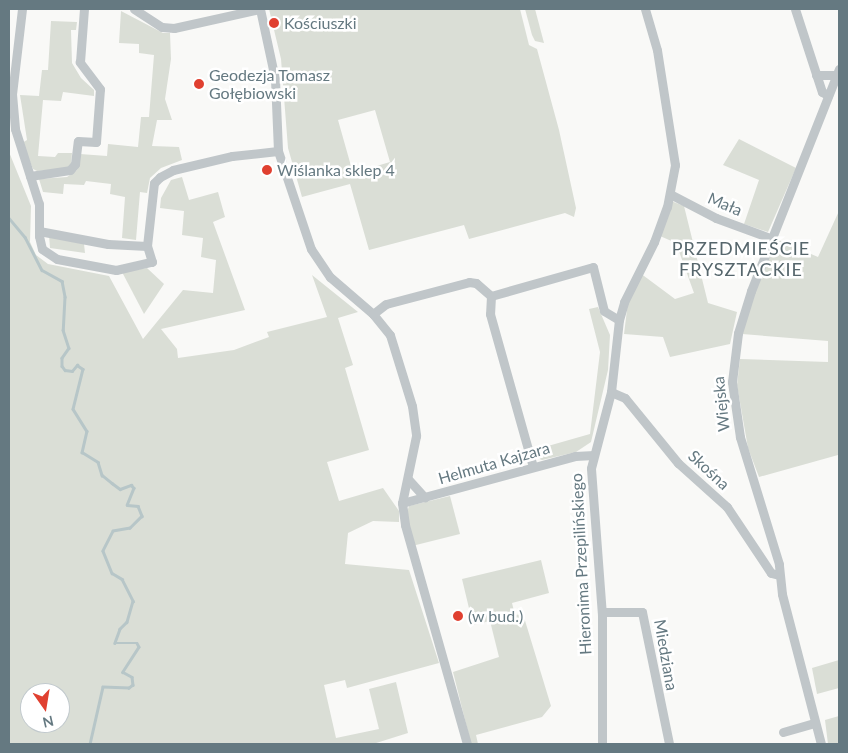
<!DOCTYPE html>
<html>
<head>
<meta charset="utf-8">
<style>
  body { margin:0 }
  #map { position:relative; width:848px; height:753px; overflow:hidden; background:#f9f9f7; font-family:Lato,sans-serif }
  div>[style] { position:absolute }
  .green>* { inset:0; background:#daded6 }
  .stream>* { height:2.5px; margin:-1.25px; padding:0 1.25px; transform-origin:1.25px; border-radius:1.25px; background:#b7c6c8 }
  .minor>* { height:9px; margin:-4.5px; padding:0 4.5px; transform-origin:4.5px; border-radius:4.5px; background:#c0c6c9 }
  .dots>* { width:14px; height:14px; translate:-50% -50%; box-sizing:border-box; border:2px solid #fff; border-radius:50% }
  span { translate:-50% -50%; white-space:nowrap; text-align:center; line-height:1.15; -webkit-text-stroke:5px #fff; paint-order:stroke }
  .poi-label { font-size:16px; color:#657981 }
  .left { translate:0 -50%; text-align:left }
  .street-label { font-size:16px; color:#657981 }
  .neighbourhood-label { font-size:18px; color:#56666c; letter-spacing:1px }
  .frame { position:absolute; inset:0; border:10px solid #657981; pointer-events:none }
  .north { position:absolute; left:20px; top:683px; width:50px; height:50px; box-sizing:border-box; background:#fff; border:1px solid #c1c9cd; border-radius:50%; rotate:167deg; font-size:14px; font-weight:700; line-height:20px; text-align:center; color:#657981 }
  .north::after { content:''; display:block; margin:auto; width:18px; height:22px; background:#e04030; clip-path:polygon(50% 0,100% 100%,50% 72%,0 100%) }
</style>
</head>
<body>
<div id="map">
  <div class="green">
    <i style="clip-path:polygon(evenodd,269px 9px,520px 9px,529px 45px,537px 49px,559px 130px,576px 208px,574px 217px,565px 213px,469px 239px,464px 225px,369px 250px,350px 184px,302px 197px,288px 148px,281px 59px,269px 9px,375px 110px,390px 162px,353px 173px,338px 120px,375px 110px)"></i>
    <i style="clip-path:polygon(525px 9px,535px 9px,544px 43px,535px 41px,532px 35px)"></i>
    <i style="clip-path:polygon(121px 11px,163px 33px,170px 33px,171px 59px,165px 99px,172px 120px,157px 120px,152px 146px,179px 147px,182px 160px,161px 168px,150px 178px,147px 193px,140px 192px,136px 240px,122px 238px,125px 197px,110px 194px,111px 184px,86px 181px,84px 185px,64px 184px,63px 194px,43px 192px,39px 179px,67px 177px,77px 170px,80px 154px,107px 156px,108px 144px,138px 147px,141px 117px,149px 117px,154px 55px,139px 53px,139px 44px,119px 43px)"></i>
    <i style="clip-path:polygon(51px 21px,77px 22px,76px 30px,71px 30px,72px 63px,81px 78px,94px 90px,94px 96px,63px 92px,61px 101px,43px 100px,38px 156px,55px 157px,58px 153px,72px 153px,71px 165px,67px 169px,37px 171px,33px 169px,22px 143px,27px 140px,20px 95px,39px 96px,42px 70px,48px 70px)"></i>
    <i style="clip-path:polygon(739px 139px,796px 168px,768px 232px,744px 224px,759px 180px,723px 165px)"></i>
    <i style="clip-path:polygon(evenodd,9px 152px,31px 206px,30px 242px,36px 255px,48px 264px,109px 276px,143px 339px,183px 290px,213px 293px,216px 260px,201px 257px,203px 238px,182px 235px,184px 211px,160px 208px,161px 198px,171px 180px,182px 177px,189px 200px,218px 192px,225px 217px,213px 222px,245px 310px,161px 329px,177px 349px,178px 358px,234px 350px,269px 337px,267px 332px,327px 317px,312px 275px,358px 312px,338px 318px,353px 365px,345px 368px,369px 450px,327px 462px,339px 501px,383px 488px,399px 511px,399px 522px,373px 521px,348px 533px,345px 564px,409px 570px,439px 663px,347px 688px,345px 680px,324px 685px,336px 738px,379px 729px,369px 689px,396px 682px,408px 733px,373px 744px,9px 744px,9px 152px,30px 693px,60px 693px,60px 723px,30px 723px,30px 693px)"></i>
    <i style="clip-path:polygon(671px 201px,684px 206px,708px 303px,737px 312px,730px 344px,670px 357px,663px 337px,624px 334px,628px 302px,640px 273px,675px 299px,694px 293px,676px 243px,660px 236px)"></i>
    <i style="clip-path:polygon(839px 211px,839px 458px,838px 455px,759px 477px,748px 448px,737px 385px,740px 359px,828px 362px,828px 341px,742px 334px,753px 293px,774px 238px,818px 257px)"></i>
    <i style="clip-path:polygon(49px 235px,84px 244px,85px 253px,50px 248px)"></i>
    <i style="clip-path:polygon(147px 268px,164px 284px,144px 314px,122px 272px)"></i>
    <i style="clip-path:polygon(598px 307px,610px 335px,608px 370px,591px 442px,576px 452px,542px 460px,537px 458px,534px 450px,590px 434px,600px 352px,589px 309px)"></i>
    <i style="clip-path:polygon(450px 496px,460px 534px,412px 546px,406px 515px,409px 506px)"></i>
    <i style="clip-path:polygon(541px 560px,549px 593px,512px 603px,515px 615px,523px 614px,551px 706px,542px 717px,476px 735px,478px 744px,471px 744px,453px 672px,499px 657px,490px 621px,473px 625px,462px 579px)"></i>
    <i style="clip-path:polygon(839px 660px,839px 688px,817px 694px,812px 668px)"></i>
    <i style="clip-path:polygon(839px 716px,839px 744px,828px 744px,825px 720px)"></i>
  </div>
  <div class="stream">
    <i style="left:9px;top:218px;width:25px;rotate:50deg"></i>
    <i style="left:25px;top:237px;width:37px;rotate:63deg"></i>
    <i style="left:42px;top:270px;width:23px;rotate:29deg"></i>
    <i style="left:62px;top:281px;width:16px;rotate:79deg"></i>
    <i style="left:65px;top:297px;width:33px;rotate:93deg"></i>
    <i style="left:63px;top:330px;width:19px;rotate:72deg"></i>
    <i style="left:69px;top:348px;width:12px;rotate:125deg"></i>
    <i style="left:62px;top:358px;width:8px;rotate:90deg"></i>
    <i style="left:62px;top:366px;width:5px;rotate:53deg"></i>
    <i style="left:65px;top:370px;width:7px;rotate:8deg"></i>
    <i style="left:72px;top:371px;width:8px;rotate:-50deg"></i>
    <i style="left:77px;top:365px;width:7px;rotate:34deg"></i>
    <i style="left:83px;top:369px;width:41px;rotate:104deg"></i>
    <i style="left:73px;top:409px;width:26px;rotate:58deg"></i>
    <i style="left:87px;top:431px;width:22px;rotate:103deg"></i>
    <i style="left:82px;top:452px;width:19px;rotate:32deg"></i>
    <i style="left:98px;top:462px;width:14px;rotate:73deg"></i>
    <i style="left:102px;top:475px;width:13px;rotate:39deg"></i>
    <i style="left:112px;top:483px;width:10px;rotate:37deg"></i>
    <i style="left:120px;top:489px;width:12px;rotate:-20deg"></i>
    <i style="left:131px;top:485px;width:4px;rotate:45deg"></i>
    <i style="left:134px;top:488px;width:18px;rotate:112deg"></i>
    <i style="left:127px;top:505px;width:11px;rotate:5deg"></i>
    <i style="left:138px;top:506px;width:11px;rotate:68deg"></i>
    <i style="left:142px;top:516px;width:17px;rotate:135deg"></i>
    <i style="left:130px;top:528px;width:17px;rotate:170deg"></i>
    <i style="left:113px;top:531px;width:22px;rotate:117deg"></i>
    <i style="left:103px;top:551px;width:24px;rotate:68deg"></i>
    <i style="left:112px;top:573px;width:12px;rotate:31deg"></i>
    <i style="left:122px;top:579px;width:25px;rotate:63deg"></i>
    <i style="left:133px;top:601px;width:22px;rotate:106deg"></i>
    <i style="left:127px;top:622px;width:10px;rotate:135deg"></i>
    <i style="left:120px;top:629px;width:15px;rotate:110deg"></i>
    <i style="left:115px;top:643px;width:22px"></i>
    <i style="left:137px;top:643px;width:4px;rotate:63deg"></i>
    <i style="left:139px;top:647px;width:30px;rotate:123deg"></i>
    <i style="left:123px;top:672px;width:10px;rotate:29deg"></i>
    <i style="left:132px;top:677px;width:8px;rotate:83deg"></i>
    <i style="left:133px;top:685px;width:5px;rotate:143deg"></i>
    <i style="left:129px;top:688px;width:26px;rotate:-178deg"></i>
    <i style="left:103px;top:687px;width:58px;rotate:102.8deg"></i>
  </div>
  <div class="minor">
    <i style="left:22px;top:9px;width:86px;rotate:96.7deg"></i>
    <i style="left:12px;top:94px;width:35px;rotate:85deg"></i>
    <i style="left:15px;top:129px;width:79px;rotate:72.3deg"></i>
    <i style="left:39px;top:204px;width:32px;rotate:90deg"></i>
    <i style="left:39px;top:236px;width:13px;rotate:77deg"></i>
    <i style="left:42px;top:249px;width:18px;rotate:34deg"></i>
    <i style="left:57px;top:259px;width:60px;rotate:10.6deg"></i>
    <i style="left:116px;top:270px;width:37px;rotate:-13deg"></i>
    <i style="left:152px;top:262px;width:17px;rotate:-107deg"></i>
    <i style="left:147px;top:246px;width:63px;rotate:-83.7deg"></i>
    <i style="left:154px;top:183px;width:8px;rotate:-45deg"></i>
    <i style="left:160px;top:177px;width:15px;rotate:-28deg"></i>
    <i style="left:173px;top:170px;width:61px;rotate:-13.3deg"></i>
    <i style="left:232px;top:156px;width:46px;rotate:-6.2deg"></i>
    <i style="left:134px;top:9px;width:33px;rotate:33deg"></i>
    <i style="left:162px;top:27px;width:12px;rotate:5deg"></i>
    <i style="left:174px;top:28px;width:88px;rotate:-12.5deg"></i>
    <i style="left:260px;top:9px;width:72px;rotate:77.9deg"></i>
    <i style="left:275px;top:79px;width:72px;rotate:87.6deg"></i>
    <i style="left:278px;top:151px;width:103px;rotate:71.4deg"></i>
    <i style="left:311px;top:249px;width:34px;rotate:56deg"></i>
    <i style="left:330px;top:277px;width:57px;rotate:40.7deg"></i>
    <i style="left:373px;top:314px;width:27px;rotate:51deg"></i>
    <i style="left:390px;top:335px;width:74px;rotate:72.8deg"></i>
    <i style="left:412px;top:406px;width:30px;rotate:82deg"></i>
    <i style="left:416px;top:436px;width:68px;rotate:101.8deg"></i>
    <i style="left:402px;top:503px;width:22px;rotate:82deg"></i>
    <i style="left:405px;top:525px;width:228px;rotate:74.2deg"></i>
    <i style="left:795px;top:9px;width:87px;rotate:72deg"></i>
    <i style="left:822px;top:92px;width:7px;rotate:27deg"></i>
    <i style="left:816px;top:75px;width:21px"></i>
    <i style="left:30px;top:176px;width:40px;rotate:-8.5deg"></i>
    <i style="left:70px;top:170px;width:8px;rotate:-50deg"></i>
    <i style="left:75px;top:164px;width:23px;rotate:-83deg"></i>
    <i style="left:78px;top:141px;width:18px;rotate:3deg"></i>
    <i style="left:96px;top:142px;width:53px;rotate:-85.7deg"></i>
    <i style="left:100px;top:89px;width:34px;rotate:-127deg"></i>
    <i style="left:80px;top:62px;width:53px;rotate:-85.7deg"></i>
    <i style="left:670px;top:194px;width:52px;rotate:27.6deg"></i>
    <i style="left:716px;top:218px;width:58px;rotate:20.3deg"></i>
    <i style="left:39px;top:231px;width:70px;rotate:10.7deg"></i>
    <i style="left:108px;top:244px;width:39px;rotate:3deg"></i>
    <i style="left:491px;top:296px;width:18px;rotate:93deg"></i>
    <i style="left:490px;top:314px;width:159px;rotate:74.3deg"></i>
    <i style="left:373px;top:314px;width:16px;rotate:-38deg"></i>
    <i style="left:386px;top:304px;width:86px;rotate:-14.8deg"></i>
    <i style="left:469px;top:282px;width:7px;rotate:8deg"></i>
    <i style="left:476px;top:283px;width:20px;rotate:41deg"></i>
    <i style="left:491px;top:296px;width:106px;rotate:-15.9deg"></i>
    <i style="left:593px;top:267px;width:45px;rotate:76deg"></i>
    <i style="left:604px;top:311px;width:17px;rotate:31deg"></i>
    <i style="left:611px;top:392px;width:15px;rotate:23deg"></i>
    <i style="left:625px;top:398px;width:84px;rotate:50.8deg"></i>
    <i style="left:678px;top:463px;width:66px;rotate:41.9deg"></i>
    <i style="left:727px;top:507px;width:79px;rotate:56.3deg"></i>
    <i style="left:771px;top:573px;width:8px;rotate:14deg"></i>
    <i style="left:408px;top:479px;width:25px;rotate:48deg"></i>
    <i style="left:402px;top:503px;width:179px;rotate:-15.2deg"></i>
    <i style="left:575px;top:456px;width:19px;rotate:-3deg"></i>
    <i style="left:602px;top:612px;width:40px"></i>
    <i style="left:642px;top:612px;width:135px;rotate:78.4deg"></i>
    <i style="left:783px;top:732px;width:33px;rotate:-16deg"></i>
    <i style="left:602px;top:744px;width:129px;rotate:-90deg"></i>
    <i style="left:602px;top:615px;width:147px;rotate:-94.3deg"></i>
    <i style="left:591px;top:468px;width:79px;rotate:-75.3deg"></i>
    <i style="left:611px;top:392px;width:72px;rotate:-83.7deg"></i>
    <i style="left:619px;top:320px;width:19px;rotate:-74deg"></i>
    <i style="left:624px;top:302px;width:67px;rotate:-63.4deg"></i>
    <i style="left:654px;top:242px;width:37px;rotate:-70deg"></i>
    <i style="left:667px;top:207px;width:43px;rotate:-79.2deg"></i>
    <i style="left:675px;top:165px;width:116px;rotate:-98.9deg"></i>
    <i style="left:657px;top:50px;width:43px;rotate:-106.3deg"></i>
    <i style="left:821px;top:744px;width:155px;rotate:-104.6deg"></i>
    <i style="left:782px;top:594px;width:30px;rotate:-96deg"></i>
    <i style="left:779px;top:564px;width:133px;rotate:-107.1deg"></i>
    <i style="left:740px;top:437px;width:56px;rotate:-98.3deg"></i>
    <i style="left:732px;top:382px;width:49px;rotate:-83deg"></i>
    <i style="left:738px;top:333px;width:44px;rotate:-72.8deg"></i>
    <i style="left:751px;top:291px;width:239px;rotate:-68.4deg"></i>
  </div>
  <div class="dots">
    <i style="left:274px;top:23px;background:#e04030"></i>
    <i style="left:199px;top:84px;background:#e04030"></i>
    <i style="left:267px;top:170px;background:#e04030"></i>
    <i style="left:458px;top:616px;background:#e04030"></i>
  </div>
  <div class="poi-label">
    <span class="left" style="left:284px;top:23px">Kościuszki</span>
    <span class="left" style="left:209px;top:84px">Geodezja Tomasz<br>Gołębiowski</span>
    <span class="left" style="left:277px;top:170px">Wiślanka sklep 4</span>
    <span class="left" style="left:468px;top:616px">(w bud.)</span>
  </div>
  <div class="street-label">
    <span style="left:725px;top:204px;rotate:23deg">Mała</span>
    <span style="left:721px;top:404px;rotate:-96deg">Wiejska</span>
    <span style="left:494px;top:463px;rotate:-16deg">Helmuta Kajzara</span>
    <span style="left:709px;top:470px;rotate:43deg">Skośna</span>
    <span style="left:581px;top:564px;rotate:-93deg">Hieronima Przepilińskiego</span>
    <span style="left:666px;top:655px;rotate:80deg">Miedziana</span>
  </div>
  <div class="neighbourhood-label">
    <span style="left:741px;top:259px">PRZEDMIEŚCIE<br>FRYSZTACKIE</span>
  </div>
  <div class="frame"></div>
  <div class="north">N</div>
</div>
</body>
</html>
